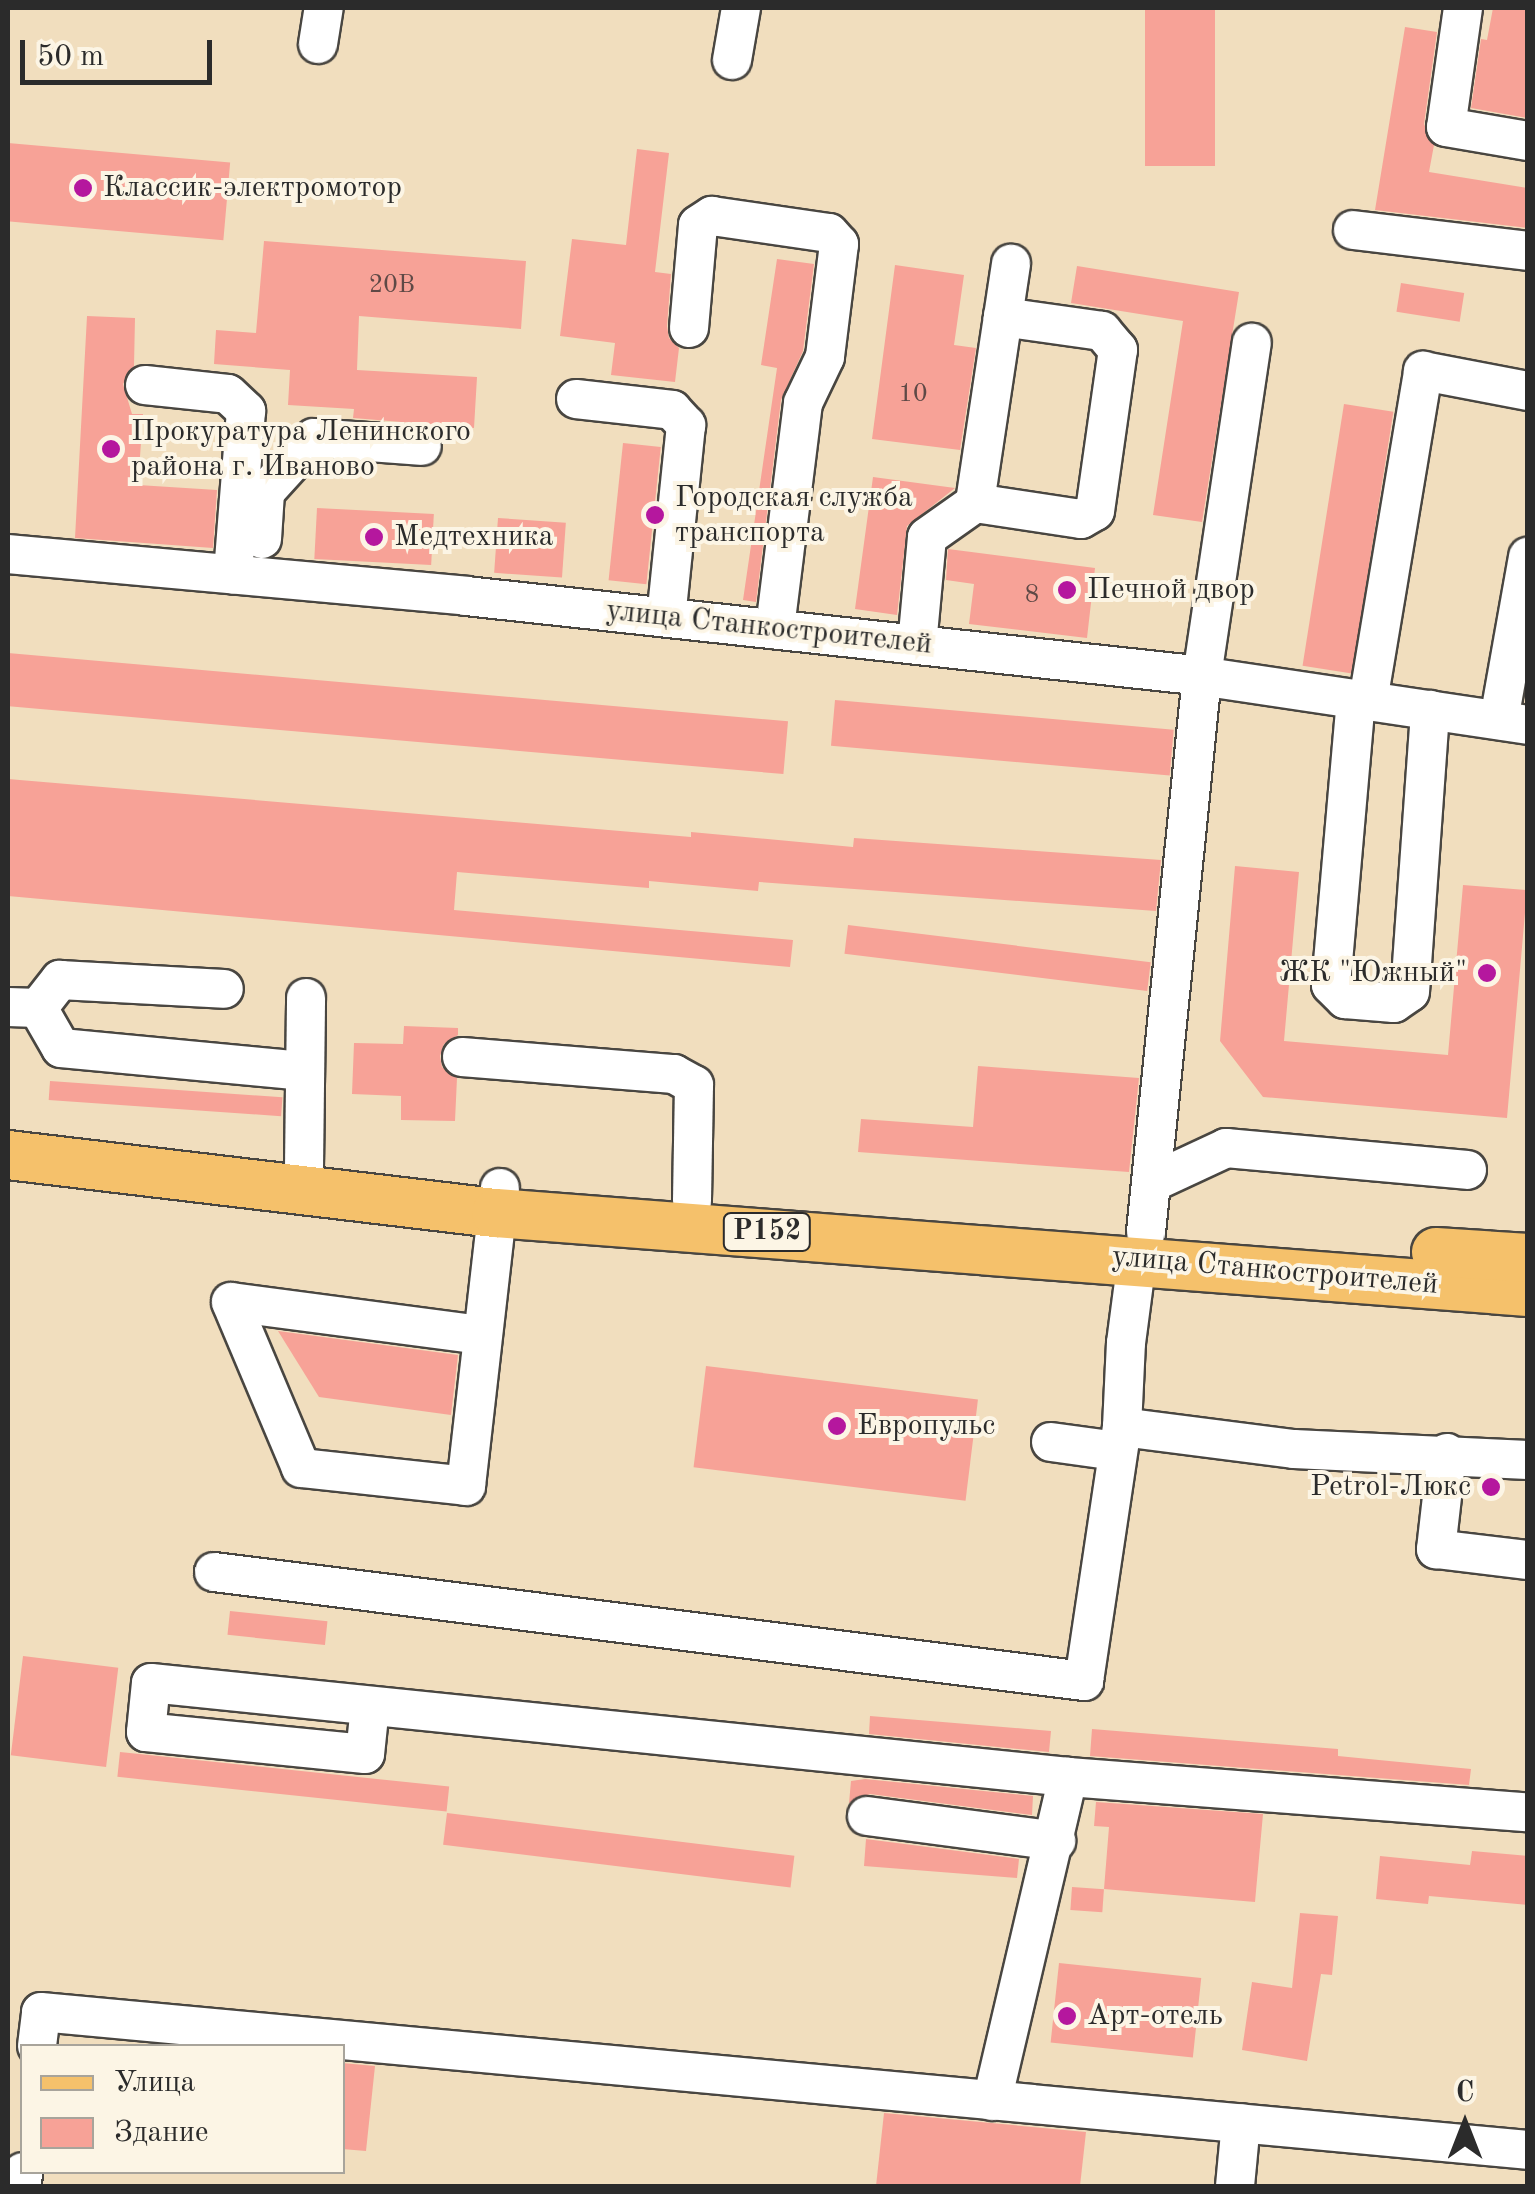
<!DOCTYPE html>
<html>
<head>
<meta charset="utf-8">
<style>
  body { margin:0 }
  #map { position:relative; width:1535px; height:2194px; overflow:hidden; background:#f1debe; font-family:"Old Standard TT",serif }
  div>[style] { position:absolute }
  .building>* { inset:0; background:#f7a297; transform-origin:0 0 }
  .roads { filter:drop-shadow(2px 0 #494641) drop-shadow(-2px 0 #494641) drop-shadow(0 2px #494641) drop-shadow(0 -2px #494641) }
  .minor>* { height:38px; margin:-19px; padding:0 19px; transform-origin:19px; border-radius:19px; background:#fff }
  .major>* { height:48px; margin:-24px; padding:0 24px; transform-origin:24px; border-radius:24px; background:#f5c16b }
  .dots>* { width:28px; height:28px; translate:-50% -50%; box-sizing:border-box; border:5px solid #fcf5e5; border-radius:50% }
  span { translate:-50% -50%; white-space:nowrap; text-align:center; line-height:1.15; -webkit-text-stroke:8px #fcf5e5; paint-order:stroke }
  .number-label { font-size:25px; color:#5e4946 }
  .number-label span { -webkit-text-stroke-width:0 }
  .shield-label span { padding:2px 8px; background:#fcf5e5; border:2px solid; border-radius:8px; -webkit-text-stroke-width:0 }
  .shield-label { font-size:28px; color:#2b2b2b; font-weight:700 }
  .poi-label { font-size:30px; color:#2b2b2b }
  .left { translate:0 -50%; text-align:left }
  .right { translate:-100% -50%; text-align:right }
  .street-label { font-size:30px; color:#2b2b2b }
  .frame { position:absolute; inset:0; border:10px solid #2b2b2b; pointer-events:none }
  .legend { position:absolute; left:20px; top:2044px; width:325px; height:130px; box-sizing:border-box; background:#fcf5e5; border:2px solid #a8a49b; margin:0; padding:12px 18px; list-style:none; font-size:30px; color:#2b2b2b }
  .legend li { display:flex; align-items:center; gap:20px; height:50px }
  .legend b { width:50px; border:2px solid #a8a49b }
  .north { position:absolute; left:1415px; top:2074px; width:100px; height:100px; -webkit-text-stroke:8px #fcf5e5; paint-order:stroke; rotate:0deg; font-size:28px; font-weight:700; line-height:40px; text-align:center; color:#2b2b2b }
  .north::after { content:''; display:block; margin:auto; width:35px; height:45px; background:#2b2b2b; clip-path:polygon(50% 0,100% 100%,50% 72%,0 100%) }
  .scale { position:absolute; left:20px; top:40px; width:192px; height:45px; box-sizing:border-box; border:5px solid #2b2b2b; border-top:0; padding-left:12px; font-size:30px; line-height:35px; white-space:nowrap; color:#2b2b2b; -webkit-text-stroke:8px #fcf5e5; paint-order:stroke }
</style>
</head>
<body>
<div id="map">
  <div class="building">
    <i style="left:1145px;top:8px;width:70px;height:158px"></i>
    <i style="clip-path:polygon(1493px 8px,1528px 8px,1528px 118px,1471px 108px,1481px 39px,1487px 40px)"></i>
    <i style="clip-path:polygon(1405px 27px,1437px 32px,1424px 124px,1434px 145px,1429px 172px,1528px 188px,1528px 228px,1375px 210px)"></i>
    <i style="left:8px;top:143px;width:223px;height:78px;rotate:5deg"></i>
    <i style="clip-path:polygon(637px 149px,669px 153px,655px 272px,671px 274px,667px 326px,669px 338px,679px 348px,675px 382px,611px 375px,615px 343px,560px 336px,572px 239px,626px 245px)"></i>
    <i style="clip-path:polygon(264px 241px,526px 261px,521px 329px,359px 316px,357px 370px,477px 377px,474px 428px,353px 418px,354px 409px,288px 405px,290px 370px,214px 364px,216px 330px,256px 333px)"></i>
    <i style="clip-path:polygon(777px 259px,814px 264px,803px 351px,781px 400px,756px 602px,743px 600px,777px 368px,761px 365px)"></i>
    <i style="clip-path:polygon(895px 265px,964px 275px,954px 345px,976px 348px,960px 450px,872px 439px)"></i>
    <i style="clip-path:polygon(1077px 266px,1239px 292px,1202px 522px,1153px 515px,1183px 321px,1071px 303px)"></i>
    <i style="left:1401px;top:283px;width:64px;height:29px;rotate:9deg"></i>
    <i style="clip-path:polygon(87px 316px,135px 318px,134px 366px,123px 384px,132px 414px,143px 414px,138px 485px,217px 490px,213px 548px,75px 538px)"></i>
    <i style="left:1344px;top:404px;width:50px;height:265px;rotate:9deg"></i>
    <i style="left:623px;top:443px;width:38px;height:138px;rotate:6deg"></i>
    <i style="clip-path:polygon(873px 477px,955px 488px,907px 526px,897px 615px,855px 609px)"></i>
    <i style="left:317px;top:508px;width:117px;height:51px;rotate:3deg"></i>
    <i style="left:498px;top:518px;width:68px;height:55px;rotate:4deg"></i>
    <i style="clip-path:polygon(948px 549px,1095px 568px,1087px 638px,969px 624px,974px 584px,946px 580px)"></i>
    <i style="left:8px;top:653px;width:783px;height:53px;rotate:5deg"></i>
    <i style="left:835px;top:700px;width:340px;height:46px;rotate:5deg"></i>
    <i style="clip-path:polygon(8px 779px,691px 837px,691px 832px,853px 847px,854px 838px,1161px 860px,1156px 911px,759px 882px,758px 891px,649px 881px,649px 888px,457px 872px,454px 910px,793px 940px,790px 967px,8px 896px)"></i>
    <i style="clip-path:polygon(1235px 866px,1299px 872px,1284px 1041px,1448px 1055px,1463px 885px,1527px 890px,1507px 1118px,1263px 1097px,1220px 1041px)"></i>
    <i style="left:848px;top:925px;width:305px;height:29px;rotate:7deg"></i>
    <i style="clip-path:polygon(404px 1026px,458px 1028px,458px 1035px,444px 1044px,440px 1056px,442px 1067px,457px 1078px,455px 1121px,401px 1120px,401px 1096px,352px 1094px,354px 1043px,403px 1044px)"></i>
    <i style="clip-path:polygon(978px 1066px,1139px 1078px,1129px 1172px,858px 1152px,861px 1119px,973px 1127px)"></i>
    <i style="left:50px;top:1081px;width:233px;height:19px;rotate:4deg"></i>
    <i style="clip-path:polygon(278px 1331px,458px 1355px,451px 1415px,319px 1397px)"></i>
    <i style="left:706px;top:1366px;width:274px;height:102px;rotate:7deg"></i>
    <i style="left:230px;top:1611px;width:98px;height:24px;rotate:6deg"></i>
    <i style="left:23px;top:1656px;width:96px;height:100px;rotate:7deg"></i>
    <i style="clip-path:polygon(870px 1716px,1051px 1731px,1049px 1752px,869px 1734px)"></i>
    <i style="clip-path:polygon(1092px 1729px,1338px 1749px,1338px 1756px,1471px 1769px,1469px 1785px,1090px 1756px)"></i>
    <i style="left:120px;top:1752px;width:331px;height:25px;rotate:6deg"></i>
    <i style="clip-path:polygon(865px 1779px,1033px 1796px,1032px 1815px,870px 1794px,849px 1803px,851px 1781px)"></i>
    <i style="clip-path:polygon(1096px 1802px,1263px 1814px,1255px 1902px,1104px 1889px,1109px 1827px,1094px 1826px)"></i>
    <i style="left:447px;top:1813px;width:350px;height:32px;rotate:7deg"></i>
    <i style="clip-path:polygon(866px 1839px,1019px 1859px,1017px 1878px,864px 1866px)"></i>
    <i style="clip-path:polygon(1472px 1851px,1528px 1856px,1528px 1905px,1429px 1896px,1428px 1904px,1376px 1899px,1380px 1856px,1470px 1865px)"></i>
    <i style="left:1072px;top:1887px;width:32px;height:23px;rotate:4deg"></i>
    <i style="clip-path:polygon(1300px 1913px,1338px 1916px,1332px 1975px,1321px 1974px,1307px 2061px,1242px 2050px,1252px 1982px,1292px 1988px)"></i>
    <i style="left:1059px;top:1963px;width:143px;height:80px;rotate:6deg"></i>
    <i style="clip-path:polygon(342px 2063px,375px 2066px,366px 2151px,342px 2149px)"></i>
    <i style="clip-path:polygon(884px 2113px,1086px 2132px,1080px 2186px,876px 2186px)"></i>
  </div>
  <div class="roads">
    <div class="minor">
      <i style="left:1463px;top:8px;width:120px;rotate:98.1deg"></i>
      <i style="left:1446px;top:127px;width:83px;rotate:9.7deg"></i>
      <i style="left:318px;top:44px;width:36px;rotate:-81deg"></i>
      <i style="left:732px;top:60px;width:53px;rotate:-80.2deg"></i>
      <i style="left:1353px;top:230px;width:176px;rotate:6.8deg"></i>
      <i style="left:1003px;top:317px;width:54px;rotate:-81.4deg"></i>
      <i style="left:689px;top:328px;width:103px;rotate:-85deg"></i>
      <i style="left:698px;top:225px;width:17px;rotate:-33deg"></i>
      <i style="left:712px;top:216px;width:118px;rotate:8.3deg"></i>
      <i style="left:829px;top:233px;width:15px;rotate:48deg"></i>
      <i style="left:839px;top:244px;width:114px;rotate:97.1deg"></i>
      <i style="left:825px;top:357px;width:51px;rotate:115.6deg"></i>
      <i style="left:803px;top:403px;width:228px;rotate:97.1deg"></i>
      <i style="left:145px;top:385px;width:83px;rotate:6.2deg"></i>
      <i style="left:228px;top:394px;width:25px;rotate:43deg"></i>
      <i style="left:246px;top:411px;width:164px;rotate:94.6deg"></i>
      <i style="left:576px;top:399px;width:97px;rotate:6.5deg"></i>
      <i style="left:672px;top:410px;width:21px;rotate:47deg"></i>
      <i style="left:686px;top:425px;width:193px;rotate:95.9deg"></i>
      <i style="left:262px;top:539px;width:47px;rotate:-86.3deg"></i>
      <i style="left:265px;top:492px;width:73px;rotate:-47.8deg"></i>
      <i style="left:314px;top:438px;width:108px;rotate:4.2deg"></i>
      <i style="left:8px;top:554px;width:460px;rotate:5.2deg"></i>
      <i style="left:466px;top:596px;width:732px;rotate:6.19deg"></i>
      <i style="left:1194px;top:675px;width:338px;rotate:8.5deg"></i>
      <i style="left:917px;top:645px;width:108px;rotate:-84.7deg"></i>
      <i style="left:927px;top:537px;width:59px;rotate:-35.3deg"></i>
      <i style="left:975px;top:503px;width:107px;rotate:8.6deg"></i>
      <i style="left:1081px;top:519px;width:16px;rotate:-30deg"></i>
      <i style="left:1095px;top:511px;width:163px;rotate:-81.9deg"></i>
      <i style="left:1118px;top:350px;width:25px;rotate:-130deg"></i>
      <i style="left:1102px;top:331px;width:100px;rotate:-172deg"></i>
      <i style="left:1003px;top:317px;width:188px;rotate:98.6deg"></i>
      <i style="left:1356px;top:699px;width:287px;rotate:95deg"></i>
      <i style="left:1331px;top:985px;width:20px;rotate:45deg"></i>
      <i style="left:1345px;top:999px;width:49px;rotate:4.7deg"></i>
      <i style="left:1394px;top:1003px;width:19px;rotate:-35deg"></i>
      <i style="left:1410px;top:992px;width:283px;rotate:-85.9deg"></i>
      <i style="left:1368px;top:701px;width:335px;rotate:-80.5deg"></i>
      <i style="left:1423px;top:371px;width:107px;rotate:10.8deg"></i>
      <i style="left:1499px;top:720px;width:166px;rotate:-79.9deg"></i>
      <i style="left:8px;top:1007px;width:30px;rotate:2deg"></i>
      <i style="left:38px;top:1008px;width:46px;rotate:60.1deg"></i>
      <i style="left:61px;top:1048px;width:245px;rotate:5.4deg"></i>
      <i style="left:38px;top:1008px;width:36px;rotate:-52deg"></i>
      <i style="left:60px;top:980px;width:164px;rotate:3.1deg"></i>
      <i style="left:462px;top:1057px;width:213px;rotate:4.6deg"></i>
      <i style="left:674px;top:1074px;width:23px;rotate:29deg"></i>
      <i style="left:694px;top:1085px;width:116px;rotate:91deg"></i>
      <i style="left:304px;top:1167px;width:169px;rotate:-89.3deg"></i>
      <i style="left:1151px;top:1183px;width:83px;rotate:-25deg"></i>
      <i style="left:1226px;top:1148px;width:242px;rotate:5.2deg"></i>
      <i style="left:1146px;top:1232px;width:559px;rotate:-84.25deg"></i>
      <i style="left:1202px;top:676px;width:337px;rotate:-81.5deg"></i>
      <i style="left:481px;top:1335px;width:252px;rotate:-172.5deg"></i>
      <i style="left:231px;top:1302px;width:180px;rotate:67.1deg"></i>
      <i style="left:301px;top:1468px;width:166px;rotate:6.2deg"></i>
      <i style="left:466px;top:1486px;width:300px;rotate:-83.5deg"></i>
      <i style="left:1122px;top:1427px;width:173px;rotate:7.3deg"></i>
      <i style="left:1294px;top:1449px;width:234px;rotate:2.7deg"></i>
      <i style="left:1051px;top:1442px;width:67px;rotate:7.8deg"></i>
      <i style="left:1447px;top:1453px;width:97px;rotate:96.5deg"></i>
      <i style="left:1436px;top:1549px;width:93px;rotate:6.8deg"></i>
      <i style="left:214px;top:1572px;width:877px;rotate:7.14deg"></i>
      <i style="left:1084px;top:1681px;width:257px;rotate:-81.5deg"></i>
      <i style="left:1122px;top:1427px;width:84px;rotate:-87.3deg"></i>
      <i style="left:1126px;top:1343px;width:84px;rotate:-82.5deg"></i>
      <i style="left:370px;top:1706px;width:48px;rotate:95.9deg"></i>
      <i style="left:365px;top:1754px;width:220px;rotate:-174.3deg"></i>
      <i style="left:146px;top:1732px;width:49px;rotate:-84.2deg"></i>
      <i style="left:151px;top:1683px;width:922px;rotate:5.85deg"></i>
      <i style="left:1068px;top:1777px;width:461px;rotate:4.4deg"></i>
      <i style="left:867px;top:1816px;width:191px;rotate:7.5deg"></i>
      <i style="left:37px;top:2046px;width:34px;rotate:-83deg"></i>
      <i style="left:41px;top:2012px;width:1493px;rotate:5.3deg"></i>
      <i style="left:992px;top:2101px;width:333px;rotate:-76.8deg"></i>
      <i style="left:22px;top:2186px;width:14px;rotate:-86deg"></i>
      <i style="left:1235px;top:2186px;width:63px;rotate:-84.6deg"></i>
    </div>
    <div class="major">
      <i style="left:8px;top:1155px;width:491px;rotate:6.8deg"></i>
      <i style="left:496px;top:1213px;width:1035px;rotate:4.38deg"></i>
      <i style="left:1436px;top:1252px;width:92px;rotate:3.7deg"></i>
    </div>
  </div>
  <div class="dots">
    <i style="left:83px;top:188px;background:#b5179e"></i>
    <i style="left:111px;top:449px;background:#b5179e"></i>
    <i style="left:655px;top:515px;background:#b5179e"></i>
    <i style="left:374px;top:537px;background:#b5179e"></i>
    <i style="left:1067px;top:590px;background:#b5179e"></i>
    <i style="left:1487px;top:973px;background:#b5179e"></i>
    <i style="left:837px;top:1426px;background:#b5179e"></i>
    <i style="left:1491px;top:1487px;background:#b5179e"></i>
    <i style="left:1067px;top:2016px;background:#b5179e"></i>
  </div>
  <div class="number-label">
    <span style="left:392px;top:286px">20В</span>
    <span style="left:913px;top:395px">10</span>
    <span style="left:1032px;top:596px">8</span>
  </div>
  <div class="shield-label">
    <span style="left:767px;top:1232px">Р152</span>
  </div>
  <div class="poi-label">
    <span class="left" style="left:103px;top:188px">Классик-электромотор</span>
    <span class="left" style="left:131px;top:449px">Прокуратура Ленинского<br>района г. Иваново</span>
    <span class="left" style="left:675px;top:515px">Городская служба<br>транспорта</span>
    <span class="left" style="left:394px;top:537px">Медтехника</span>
    <span class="left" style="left:1087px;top:590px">Печной двор</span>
    <span class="right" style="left:1467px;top:973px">ЖК "Южный"</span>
    <span class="left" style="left:857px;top:1426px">Европульс</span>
    <span class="right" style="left:1471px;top:1487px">Petrol-Люкс</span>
    <span class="left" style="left:1087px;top:2016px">Арт-отель</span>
  </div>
  <div class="street-label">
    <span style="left:769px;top:628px;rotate:6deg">улица Станкостроителей</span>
    <span style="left:1275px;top:1271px;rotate:5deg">улица Станкостроителей</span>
  </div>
  <div class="frame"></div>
  <ul class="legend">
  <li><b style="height:12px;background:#f5c16b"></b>Улица</li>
  <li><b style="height:28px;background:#f7a297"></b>Здание</li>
  </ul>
  <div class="north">С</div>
  <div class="scale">50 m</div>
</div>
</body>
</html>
